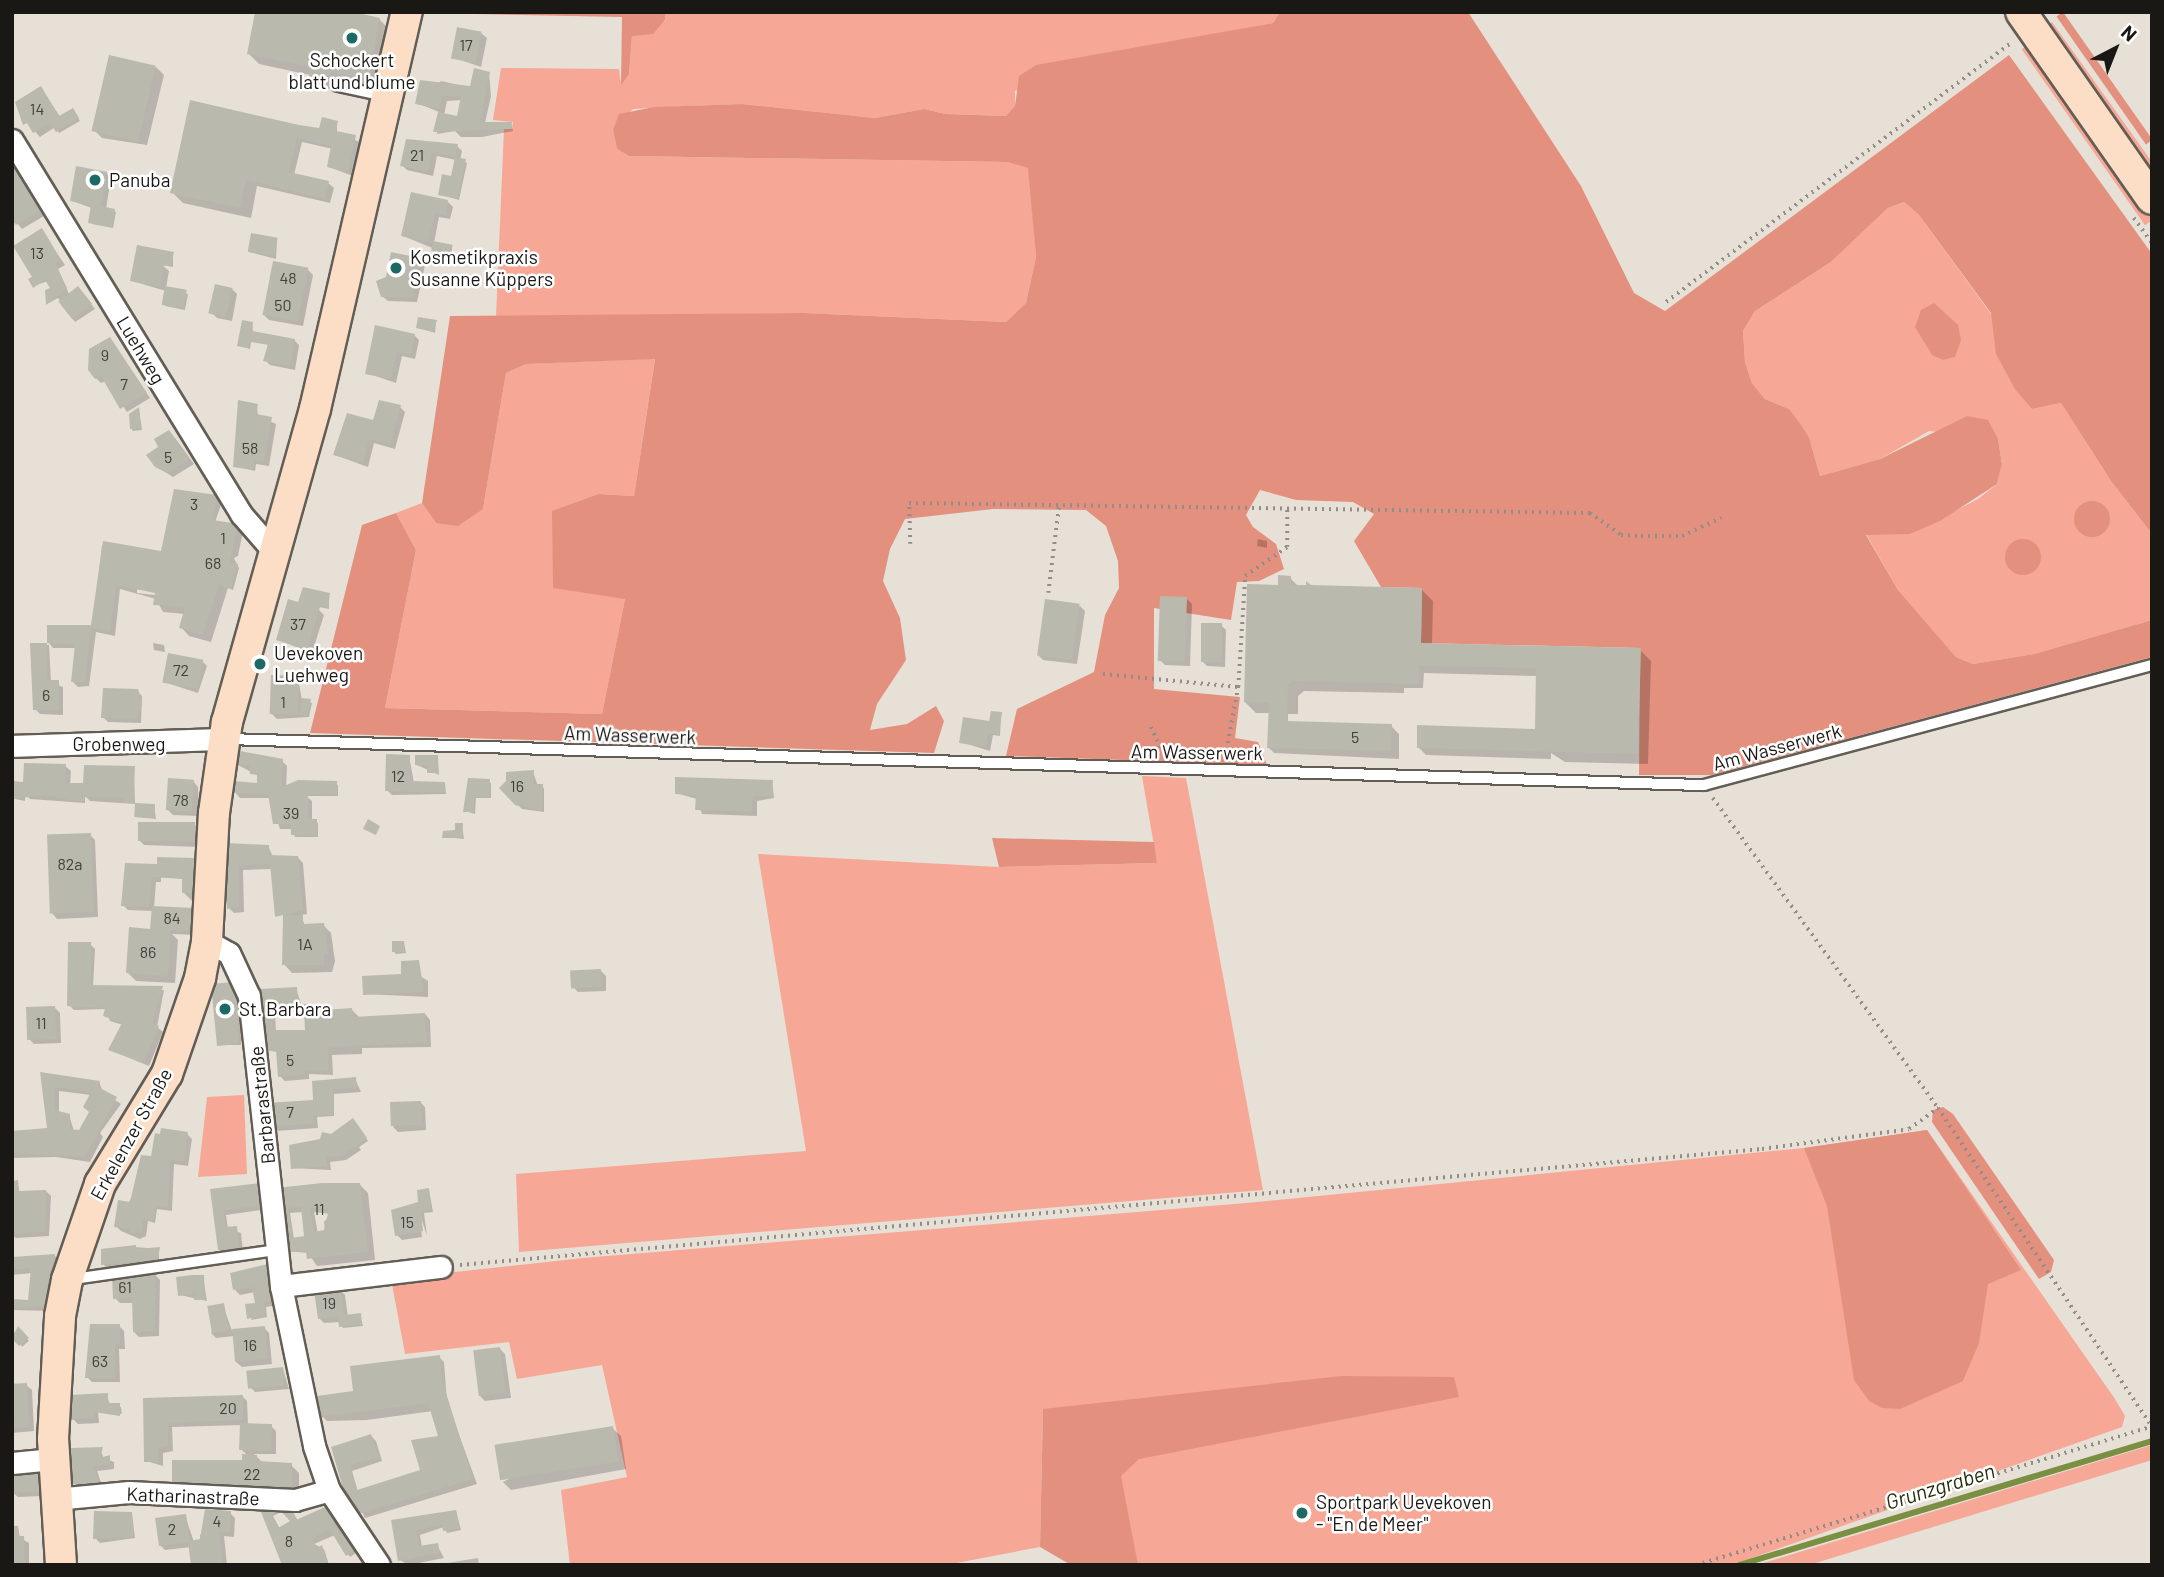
<!DOCTYPE html>
<html>
<head>
<meta charset="utf-8">
<style>
  body { margin:0 }
  #map { position:relative; width:2164px; height:1577px; overflow:hidden; background:#e7e0d7; font-family:Barlow,sans-serif }
  div>[style] { position:absolute }
  .green>* { inset:0; background:#f7a795; transform-origin:0 0 }
  .forest>* { inset:0; background:#e4907e; transform-origin:0 0 }
  .round { border-radius:50% }
  .shadow>* { inset:0; background:#0003; transform-origin:0 0 }
  .stream>* { height:6px; margin:-3px; padding:0 3px; transform-origin:3px; border-radius:3px; background:#7a8f42 }
  .building>* { inset:0; background:#bab9ae; transform-origin:0 0 }
  .path>* { height:3.5px; margin-top:-1.75px; transform-origin:0; background:repeating-linear-gradient(90deg,#928d87 0 2px,transparent 0 7px) }
  .roads { filter:drop-shadow(2px 0 #635e55) drop-shadow(-2px 0 #635e55) drop-shadow(0 2px #635e55) drop-shadow(0 -2px #635e55) }
  .lane>* { height:10px; margin:-5px; padding:0 5px; transform-origin:5px; border-radius:5px; background:#fff }
  .street>* { height:21px; margin:-10.5px; padding:0 10.5px; transform-origin:10.5px; border-radius:10.5px; background:#fff }
  .secondary>* { height:30px; margin:-15px; padding:0 15px; transform-origin:15px; border-radius:15px; background:#fcdec6 }
  .dots>* { width:19px; height:19px; translate:-50% -50%; box-sizing:border-box; border:4px solid #fff; border-radius:50% }
  span { translate:-50% -50%; white-space:nowrap; text-align:center; line-height:1.15; -webkit-text-stroke:5px #fff; paint-order:stroke }
  .number-label { font-size:16px; color:#42403b }
  .number-label span { -webkit-text-stroke-width:0 }
  .poi-label { font-size:19px; color:#1a1815 }
  .left { translate:0 -50%; text-align:left }
  .street-label { font-size:19px; color:#1a1815 }
  .water-label { font-size:21px; color:#252e0c; font-style:italic }
  .frame { position:absolute; inset:0; border:14px solid #1a1815; pointer-events:none }
  .north { position:absolute; left:2080px; top:14px; width:70px; height:70px; -webkit-text-stroke:5px #fff; paint-order:stroke; rotate:42deg; font-size:19px; font-weight:700; line-height:28px; text-align:center; color:#1a1815 }
  .north::after { content:''; display:block; margin:auto; width:24px; height:32px; background:#1a1815; clip-path:polygon(50% 0,100% 100%,50% 72%,0 100%) }
</style>
</head>
<body>
<div id="map">
  <div class="green">
    <i style="clip-path:polygon(666px 12px,1280px 12px,1273px 23px,1167px 43px,1015px 91px,1015px 107px,1006px 116px,946px 114px,924px 109px,875px 118px,742px 104px,686px 106px,633px 109px,613px 130px,617px 149px,629px 156px,1007px 162px,1029px 168px,1036px 257px,1026px 303px,1006px 322px,804px 313px,496px 317px,504px 129px,512px 129px,513px 122px,493px 120px,501px 68px,619px 69px,621px 84px,629px 74px,632px 36px,665px 21px)"></i>
    <i style="clip-path:polygon(2052px 22px,2152px 162px,2152px 180px,2046px 29px)"></i>
    <i style="left:2029px;top:44px;width:215px;height:9px;rotate:55deg"></i>
    <i style="clip-path:polygon(1904px 202px,1919px 215px,1991px 314px,2032px 409px,2061px 403px,2111px 481px,2152px 534px,2152px 620px,2034px 654px,1973px 664px,1956px 657px,1898px 590px,1866px 534px,1910px 534px,1978px 499px,1997px 484px,2002px 463px,1998px 439px,1929px 431px,1880px 459px,1820px 476px,1809px 437px,1789px 409px,1765px 399px,1752px 383px,1745px 362px,1743px 331px,1755px 311px,1831px 262px,1888px 208px)"></i>
    <i style="clip-path:polygon(655px 358px,634px 496px,599px 494px,625px 599px,602px 714px,385px 708px,416px 550px,396px 513px,422px 503px,436px 523px,483px 509px,506px 373px,526px 364px)"></i>
    <i style="clip-path:polygon(1142px 776px,1186px 778px,1263px 1190px,519px 1252px,516px 1174px,806px 1151px,758px 854px,999px 867px,1157px 863px)"></i>
    <i style="clip-path:polygon(244px 1095px,247px 1174px,198px 1177px,207px 1097px)"></i>
    <i style="clip-path:polygon(1927px 1130px,2115px 1399px,2125px 1416px,2122px 1427px,1732px 1565px,1135px 1565px,1043px 1409px,1040px 1547px,946px 1565px,570px 1565px,561px 1490px,627px 1477px,602px 1365px,517px 1379px,509px 1342px,405px 1354px,391px 1279px,583px 1258px,1246px 1203px,1804px 1148px)"></i>
    <i style="clip-path:polygon(2152px 1445px,2152px 1460px,1809px 1565px,1757px 1565px)"></i>
  </div>
  <div class="forest">
    <i style="clip-path:polygon(666px 12px,665px 20px,653px 34px,632px 36px,629px 74px,621px 85px,622px 17px,426px 13px)"></i>
    <i style="clip-path:polygon(1280px 12px,1468px 12px,1581px 186px,1634px 293px,1665px 311px,2009px 55px,2152px 254px,2152px 534px,2111px 481px,2061px 403px,2032px 409px,2015px 389px,1996px 354px,1991px 313px,1919px 215px,1904px 202px,1888px 208px,1831px 262px,1755px 311px,1743px 331px,1745px 362px,1752px 383px,1765px 399px,1789px 409px,1799px 422px,1809px 437px,1820px 476px,1880px 459px,1967px 416px,1988px 420px,1998px 439px,2002px 464px,1997px 484px,1940px 521px,1910px 534px,1866px 535px,1898px 590px,1956px 657px,1973px 664px,2034px 654px,2152px 620px,2152px 657px,1712px 775px,1639px 775px,1640px 648px,1421px 643px,1422px 588px,1381px 587px,1354px 541px,1374px 514px,1353px 502px,1296px 500px,1260px 490px,1246px 515px,1253px 527px,1276px 544px,1284px 569px,1259px 581px,1237px 582px,1231px 620px,1154px 608px,1154px 689px,1240px 697px,1235px 738px,1258px 742px,1267px 765px,1006px 756px,1017px 709px,1094px 672px,1105px 615px,1119px 588px,1118px 561px,1106px 526px,1086px 510px,993px 509px,905px 519px,890px 549px,883px 581px,900px 618px,906px 660px,877px 704px,870px 730px,907px 724px,936px 706px,944px 721px,934px 753px,310px 733px,362px 525px,396px 513px,416px 550px,385px 708px,602px 714px,625px 599px,553px 588px,552px 511px,599px 494px,634px 496px,655px 359px,526px 364px,506px 373px,483px 509px,458px 526px,436px 523px,422px 503px,450px 316px,804px 313px,1006px 322px,1026px 303px,1036px 257px,1028px 168px,1007px 162px,629px 156px,617px 149px,613px 130px,619px 114px,654px 107px,742px 104px,875px 118px,924px 109px,946px 114px,1006px 116px,1015px 106px,1019px 76px,1036px 65px,1273px 23px)"></i>
    <i style="left:2063px;top:12px;width:156px;height:8px;rotate:55deg"></i>
    <i style="clip-path:polygon(1934px 303px,1958px 325px,1961px 340px,1955px 357px,1943px 360px,1932px 355px,1915px 327px,1921px 310px)"></i>
    <i class="round" style="left:2074px;top:501px;width:36px;height:36px"></i>
    <i class="round" style="left:2005px;top:539px;width:36px;height:36px"></i>
    <i style="clip-path:polygon(992px 838px,1154px 842px,1157px 863px,999px 867px)"></i>
    <i style="clip-path:polygon(1943px 1107px,1953px 1114px,2054px 1260px,2051px 1272px,2039px 1279px,1932px 1122px,1933px 1110px)"></i>
    <i style="clip-path:polygon(1927px 1130px,2021px 1270px,1988px 1284px,1979px 1343px,1963px 1381px,1900px 1409px,1882px 1408px,1869px 1401px,1854px 1380px,1827px 1206px,1804px 1148px)"></i>
    <i style="clip-path:polygon(1341px 1376px,1454px 1377px,1459px 1397px,1139px 1459px,1121px 1476px,1138px 1565px,1071px 1565px,1040px 1547px,1043px 1409px)"></i>
  </div>
  <div class="shadow">
    <i style="clip-path:polygon(379px 19px,390px 30px,378px 89px,342px 82px,340px 91px,322px 87px,310px 75px,259px 64px,248px 53px)"></i>
    <i style="clip-path:polygon(481px 33px,487px 38px,481px 67px,452px 57px)"></i>
    <i style="clip-path:polygon(156px 67px,164px 75px,147px 145px,102px 138px,94px 130px)"></i>
    <i style="clip-path:polygon(evenodd,489px 73px,491px 96px,485px 123px,511px 123px,513px 131px,482px 137px,461px 137px,455px 131px,437px 134px,439px 112px,417px 103px,441px 81px,472px 88px,489px 73px,462px 100px,458px 119px,444px 115px,447px 101px,462px 100px)"></i>
    <i style="clip-path:polygon(40px 88px,61px 118px,74px 112px,80px 121px,59px 133px,55px 127px,40px 137px,20px 115px)"></i>
    <i style="clip-path:polygon(191px 102px,325px 131px,337px 122px,337px 133px,360px 142px,353px 176px,329px 167px,333px 149px,302px 142px,294px 175px,328px 183px,334px 188px,330px 203px,257px 186px,251px 218px,183px 203px,172px 192px)"></i>
    <i style="clip-path:polygon(408px 141px,457px 146px,462px 151px,460px 160px,467px 163px,459px 200px,440px 194px,452px 178px,456px 160px,437px 156px,433px 176px,407px 170px,402px 165px)"></i>
    <i style="clip-path:polygon(106px 173px,111px 178px,106px 209px,116px 212px,113px 228px,92px 224px,92px 208px,72px 201px)"></i>
    <i style="clip-path:polygon(25px 186px,44px 216px,22px 229px,12px 217px)"></i>
    <i style="clip-path:polygon(448px 202px,453px 207px,450px 219px,439px 217px,434px 243px,452px 247px,452px 256px,403px 236px)"></i>
    <i style="clip-path:polygon(41px 230px,65px 265px,58px 269px,69px 294px,82px 293px,95px 309px,75px 322px,58px 298px,47px 304px,53px 288px,48px 281px,34px 286px)"></i>
    <i style="clip-path:polygon(277px 239px,276px 259px,249px 252px)"></i>
    <i style="clip-path:polygon(173px 253px,173px 267px,162px 265px,169px 271px,166px 288px,188px 294px,185px 310px,165px 306px,166px 291px,132px 281px)"></i>
    <i style="clip-path:polygon(420px 260px,425px 265px,417px 302px,388px 301px,382px 296px)"></i>
    <i style="clip-path:polygon(308px 270px,313px 275px,303px 326px,269px 320px,264px 315px)"></i>
    <i style="clip-path:polygon(232px 289px,237px 294px,232px 321px,217px 318px,212px 313px)"></i>
    <i style="clip-path:polygon(436px 322px,435px 333px,418px 327px)"></i>
    <i style="clip-path:polygon(252px 323px,253px 333px,294px 340px,299px 345px,295px 370px,270px 365px,265px 360px,269px 345px,251px 342px,250px 349px,239px 346px)"></i>
    <i style="clip-path:polygon(414px 335px,419px 340px,415px 359px,402px 356px,396px 383px,367px 373px)"></i>
    <i style="clip-path:polygon(110px 339px,150px 398px,127px 412px,106px 381px,101px 383px,96px 378px)"></i>
    <i style="clip-path:polygon(257px 406px,258px 416px,276px 424px,269px 466px,256px 464px,255px 471px,235px 466px)"></i>
    <i style="clip-path:polygon(400px 407px,405px 412px,395px 449px,374px 443px,368px 467px,335px 455px)"></i>
    <i style="clip-path:polygon(139px 409px,142px 430px,133px 431px,131px 428px)"></i>
    <i style="clip-path:polygon(175px 438px,194px 464px,173px 477px,156px 466px)"></i>
    <i style="clip-path:polygon(evenodd,217px 497px,222px 502px,215px 522px,243px 531px,238px 556px,234px 558px,239px 568px,233px 590px,228px 588px,211px 642px,189px 636px,181px 627px,185px 614px,163px 612px,156px 599px,120px 589px,115px 636px,96px 632px,89px 686px,78px 687px,73px 682px,77px 648px,53px 648px,48px 642px,93px 627px,102px 545px,162px 553px,217px 497px,137px 589px,164px 593px,163px 596px,137px 593px,137px 589px)"></i>
    <i style="clip-path:polygon(1258px 539px,1267px 541px,1267px 548px,1257px 546px)"></i>
    <i style="clip-path:polygon(1290px 578px,1299px 587px,1422px 590px,1433px 601px,1432px 645px,1640px 650px,1651px 661px,1648px 764px,1565px 762px,1551px 753px,1551px 759px,1426px 755px,1418px 747px,1562px 731px,1538px 676px,1424px 673px,1423px 688px,1404px 688px,1404px 693px,1304px 691px,1298px 696px,1298px 714px,1288px 714px,1288px 723px,1391px 726px,1399px 734px,1399px 759px,1274px 753px,1269px 748px,1270px 713px,1256px 713px,1245px 702px,1279px 586px)"></i>
    <i style="clip-path:polygon(329px 595px,329px 609px,315px 606px,324px 615px,312px 653px,278px 640px,299px 605px)"></i>
    <i style="clip-path:polygon(1187px 599px,1192px 604px,1190px 666px,1165px 665px,1160px 660px)"></i>
    <i style="clip-path:polygon(1080px 606px,1085px 611px,1077px 664px,1043px 660px,1038px 655px)"></i>
    <i style="clip-path:polygon(1221px 625px,1226px 630px,1225px 667px,1207px 666px,1202px 661px)"></i>
    <i style="clip-path:polygon(153px 643px,164px 645px,165px 652px,154px 650px)"></i>
    <i style="clip-path:polygon(31px 645px,49px 645px,51px 682px,63px 687px,63px 715px,40px 714px,35px 709px)"></i>
    <i style="clip-path:polygon(202px 661px,207px 666px,198px 693px,164px 682px)"></i>
    <i style="clip-path:polygon(298px 678px,302px 700px,312px 703px,309px 717px,277px 719px,272px 714px)"></i>
    <i style="clip-path:polygon(137px 691px,142px 696px,141px 723px,108px 722px,103px 717px)"></i>
    <i style="clip-path:polygon(1001px 714px,1000px 736px,993px 735px,990px 751px,961px 742px)"></i>
    <i style="clip-path:polygon(237px 752px,282px 761px,287px 766px,286px 789px,338px 785px,338px 796px,306px 796px,312px 801px,312px 822px,318px 823px,318px 837px,295px 837px,293px 829px,280px 829px,270px 798px,240px 798px,235px 792px,258px 785px,259px 776px,236px 764px)"></i>
    <i style="clip-path:polygon(409px 756px,414px 783px,445px 783px,446px 794px,392px 795px,387px 790px)"></i>
    <i style="clip-path:polygon(438px 757px,439px 775px,417px 765px)"></i>
    <i style="clip-path:polygon(65px 766px,71px 771px,70px 785px,82px 785px,134px 768px,135px 804px,90px 801px,85px 796px,85px 803px,30px 799px,25px 794px,25px 801px,15px 799px,22px 783px)"></i>
    <i style="clip-path:polygon(533px 772px,538px 786px,544px 788px,544px 812px,522px 809px,501px 788px)"></i>
    <i style="clip-path:polygon(470px 780px,491px 783px,491px 798px,476px 798px,475px 814px,465px 811px)"></i>
    <i style="clip-path:polygon(193px 781px,198px 787px,199px 816px,173px 815px,168px 810px)"></i>
    <i style="clip-path:polygon(772px 781px,774px 798px,757px 801px,757px 816px,702px 814px,697px 799px,676px 793px)"></i>
    <i style="clip-path:polygon(154px 805px,156px 819px,136px 817px)"></i>
    <i style="clip-path:polygon(194px 824px,199px 829px,198px 847px,144px 845px,139px 840px)"></i>
    <i style="clip-path:polygon(462px 825px,464px 839px,444px 837px,456px 832px)"></i>
    <i style="clip-path:polygon(90px 835px,95px 840px,98px 917px,57px 919px,52px 913px)"></i>
    <i style="clip-path:polygon(226px 845px,268px 846px,273px 857px,298px 858px,303px 863px,307px 914px,301px 915px,305px 926px,323px 925px,331px 933px,335px 961px,332px 972px,292px 973px,284px 964px,285px 916px,276px 912px,272px 869px,243px 870px,244px 912px,234px 913px,229px 908px)"></i>
    <i style="clip-path:polygon(194px 859px,195px 883px,209px 897px,200px 909px,183px 892px,188px 877px,161px 876px,161px 882px,156px 882px,154px 908px,193px 910px,197px 935px,172px 934px,178px 940px,175px 983px,136px 981px,128px 973px,155px 931px,153px 911px,128px 910px,123px 905px,156px 866px)"></i>
    <i style="clip-path:polygon(404px 942px,406px 953px,396px 954px,394px 952px)"></i>
    <i style="clip-path:polygon(90px 944px,95px 949px,93px 987px,164px 990px,157px 1027px,163px 1032px,149px 1066px,110px 1050px,123px 1025px,110px 1021px,106px 1009px,74px 1010px,69px 1005px)"></i>
    <i style="clip-path:polygon(418px 962px,420px 976px,428px 981px,428px 997px,365px 994px,405px 976px)"></i>
    <i style="clip-path:polygon(601px 971px,606px 976px,606px 991px,578px 992px,573px 987px)"></i>
    <i style="clip-path:polygon(213px 985px,241px 989px,241px 1045px,219px 1045px)"></i>
    <i style="clip-path:polygon(evenodd,296px 989px,302px 1006px,310px 1005px,312px 1012px,351px 1009px,360px 1018px,425px 1014px,430px 1020px,431px 1047px,362px 1048px,362px 1054px,332px 1055px,333px 1075px,309px 1074px,309px 1079px,285px 1081px,280px 1076px,278px 1052px,265px 1050px,262px 990px,296px 989px,302px 1010px,306px 1011px,307px 1035px,276px 1032px,275px 1014px,302px 1010px)"></i>
    <i style="clip-path:polygon(54px 1007px,60px 1013px,61px 1043px,34px 1044px,29px 1039px)"></i>
    <i style="clip-path:polygon(evenodd,42px 1074px,99px 1082px,103px 1092px,121px 1104px,100px 1133px,103px 1137px,90px 1162px,56px 1157px,12px 1158px,12px 1131px,49px 1130px,42px 1074px,59px 1091px,91px 1095px,90px 1113px,80px 1132px,74px 1131px,69px 1115px,59px 1113px,59px 1091px)"></i>
    <i style="clip-path:polygon(355px 1079px,361px 1092px,334px 1094px,334px 1116px,317px 1117px,318px 1128px,276px 1131px,270px 1126px,315px 1105px,313px 1082px)"></i>
    <i style="clip-path:polygon(420px 1102px,425px 1107px,426px 1130px,398px 1132px,393px 1127px)"></i>
    <i style="clip-path:polygon(355px 1122px,368px 1141px,359px 1147px,361px 1150px,346px 1160px,330px 1162px,331px 1170px,292px 1168px,321px 1140px)"></i>
    <i style="clip-path:polygon(187px 1134px,192px 1139px,188px 1166px,174px 1164px,172px 1211px,157px 1209px,155px 1223px,148px 1221px,146px 1236px,140px 1239px,121px 1231px,116px 1226px,153px 1158px)"></i>
    <i style="clip-path:polygon(17px 1182px,20px 1193px,46px 1191px,51px 1196px,49px 1236px,16px 1238px,12px 1235px)"></i>
    <i style="clip-path:polygon(260px 1185px,268px 1209px,226px 1215px,228px 1229px,241px 1233px,243px 1252px,224px 1255px,219px 1249px,212px 1191px)"></i>
    <i style="clip-path:polygon(evenodd,360px 1185px,368px 1193px,375px 1260px,317px 1266px,308px 1253px,287px 1251px,280px 1208px,360px 1185px,303px 1212px,305px 1239px,294px 1239px,290px 1213px,303px 1212px,360px 1185px,314px 1212px,331px 1214px,324px 1222px,325px 1230px,318px 1234px,314px 1212px)"></i>
    <i style="clip-path:polygon(429px 1190px,433px 1212px,424px 1213px,427px 1236px,418px 1208px,422px 1237px,402px 1240px,397px 1235px)"></i>
    <i style="clip-path:polygon(135px 1247px,159px 1249px,159px 1261px,108px 1269px,103px 1264px)"></i>
    <i style="clip-path:polygon(55px 1256px,60px 1261px,54px 1311px,12px 1310px,12px 1302px,29px 1304px,32px 1273px,12px 1275px,12px 1259px)"></i>
    <i style="clip-path:polygon(267px 1266px,278px 1305px,266px 1307px,267px 1317px,251px 1320px,257px 1305px,255px 1292px,240px 1295px,235px 1290px)"></i>
    <i style="clip-path:polygon(155px 1275px,160px 1280px,159px 1336px,139px 1337px,134px 1332px,134px 1303px,120px 1303px,115px 1298px)"></i>
    <i style="clip-path:polygon(203px 1277px,207px 1301px,180px 1295px)"></i>
    <i style="clip-path:polygon(340px 1290px,345px 1295px,348px 1317px,360px 1315px,363px 1326px,343px 1328px,340px 1322px,324px 1323px,319px 1318px)"></i>
    <i style="clip-path:polygon(223px 1305px,232px 1331px,264px 1328px,269px 1333px,272px 1364px,242px 1367px,236px 1362px,234px 1336px,216px 1338px,211px 1333px)"></i>
    <i style="clip-path:polygon(119px 1326px,124px 1331px,125px 1349px,119px 1349px,120px 1382px,92px 1382px,87px 1377px)"></i>
    <i style="left:18px;top:1329px;width:16px;height:9px;rotate:47deg"></i>
    <i style="clip-path:polygon(500px 1349px,505px 1354px,511px 1398px,485px 1401px,480px 1396px)"></i>
    <i style="clip-path:polygon(439px 1357px,444px 1362px,447px 1402px,477px 1484px,365px 1518px,333px 1448px,371px 1436px,376px 1441px,382px 1461px,352px 1471px,358px 1492px,422px 1471px,440px 1437px,433px 1411px,367px 1420px,327px 1421px,322px 1416px,356px 1392px)"></i>
    <i style="clip-path:polygon(283px 1369px,289px 1389px,255px 1392px,250px 1387px)"></i>
    <i style="clip-path:polygon(12px 1385px,26px 1385px,32px 1390px,34px 1431px,12px 1433px)"></i>
    <i style="clip-path:polygon(107px 1395px,110px 1405px,121px 1407px,122px 1414px,98px 1411px,99px 1423px,78px 1424px,73px 1419px)"></i>
    <i style="clip-path:polygon(242px 1396px,247px 1401px,248px 1425px,271px 1426px,276px 1431px,276px 1454px,254px 1454px,263px 1463px,291px 1465px,299px 1473px,299px 1494px,179px 1487px,174px 1482px,243px 1462px,248px 1456px,241px 1449px,242px 1425px,172px 1427px,173px 1451px,163px 1453px,163px 1466px,146px 1461px,145px 1400px)"></i>
    <i style="clip-path:polygon(612px 1428px,621px 1436px,626px 1469px,511px 1490px,503px 1482px)"></i>
    <i style="clip-path:polygon(99px 1448px,104px 1458px,114px 1462px,114px 1469px,97px 1471px,103px 1488px,79px 1488px,74px 1483px)"></i>
    <i style="clip-path:polygon(38px 1474px,43px 1479px,44px 1496px,18px 1497px,12px 1492px)"></i>
    <i style="clip-path:polygon(290px 1507px,298px 1521px,327px 1508px,356px 1553px,350px 1557px,335px 1535px,314px 1544px,324px 1549px,329px 1565px,284px 1565px,263px 1513px,278px 1509px,281px 1512px,273px 1516px,280px 1529px,292px 1521px)"></i>
    <i style="clip-path:polygon(456px 1511px,461px 1530px,447px 1533px,444px 1527px,420px 1535px,422px 1547px,437px 1545px,444px 1558px,408px 1565px,400px 1560px,393px 1521px)"></i>
    <i style="clip-path:polygon(230px 1513px,235px 1518px,234px 1537px,224px 1536px,227px 1565px,193px 1565px,191px 1547px,165px 1550px,160px 1545px,185px 1516px,194px 1542px,201px 1541px,200px 1535px)"></i>
    <i style="clip-path:polygon(132px 1514px,135px 1538px,100px 1543px,95px 1538px)"></i>
    <i style="clip-path:polygon(18px 1527px,20px 1538px,29px 1543px,29px 1565px,12px 1565px)"></i>
  </div>
  <div class="stream">
    <i style="left:1739px;top:1565px;width:431px;rotate:-16.7deg"></i>
  </div>
  <div class="building">
    <i style="clip-path:polygon(255px 12px,354px 12px,380px 18px,368px 79px,331px 72px,329px 81px,309px 76px,311px 67px,247px 54px)"></i>
    <i style="left:457px;top:27px;width:25px;height:32px;rotate:11deg"></i>
    <i style="left:109px;top:55px;width:48px;height:78px;rotate:13deg"></i>
    <i style="clip-path:polygon(474px 68px,490px 72px,480px 122px,512px 122px,511px 129px,433px 132px,438px 112px,457px 116px,461px 96px,442px 96px,440px 109px,415px 104px,420px 80px,470px 86px)"></i>
    <i style="clip-path:polygon(41px 86px,59px 116px,73px 108px,79px 118px,56px 132px,50px 123px,33px 133px,27px 123px,23px 125px,15px 102px)"></i>
    <i style="clip-path:polygon(190px 100px,299px 125px,319px 128px,322px 117px,338px 121px,336px 131px,356px 135px,348px 172px,327px 167px,331px 146px,297px 138px,289px 172px,329px 181px,325px 199px,246px 180px,240px 208px,170px 193px)"></i>
    <i style="clip-path:polygon(406px 139px,458px 144px,455px 157px,466px 159px,457px 199px,438px 195px,442px 174px,451px 176px,455px 157px,432px 152px,428px 172px,400px 166px)"></i>
    <i style="clip-path:polygon(12px 164px,41px 211px,16px 225px,12px 220px)"></i>
    <i style="clip-path:polygon(76px 166px,107px 172px,101px 206px,115px 209px,112px 227px,88px 223px,91px 205px,70px 201px)"></i>
    <i style="clip-path:polygon(411px 192px,448px 200px,446px 215px,435px 213px,428px 242px,401px 236px)"></i>
    <i style="clip-path:polygon(42px 228px,61px 260px,55px 263px,67px 288px,46px 305px,45px 290px,50px 288px,45px 280px,33px 288px,28px 279px,32px 277px,13px 246px)"></i>
    <i style="left:251px;top:233px;width:27px;height:19px;rotate:10deg"></i>
    <i style="left:433px;top:241px;width:20px;height:10px;rotate:11deg"></i>
    <i style="clip-path:polygon(137px 245px,174px 252px,171px 266px,164px 265px,160px 287px,130px 281px)"></i>
    <i style="clip-path:polygon(391px 252px,420px 258px,412px 298px,381px 297px,376px 281px,386px 277px)"></i>
    <i style="left:273px;top:261px;width:36px;height:55px;rotate:11deg"></i>
    <i style="left:215px;top:284px;width:18px;height:30px;rotate:13deg"></i>
    <i style="left:78px;top:286px;width:23px;height:25px;rotate:52deg"></i>
    <i style="left:165px;top:286px;width:22px;height:19px;rotate:10deg"></i>
    <i style="clip-path:polygon(418px 317px,437px 320px,433px 332px,416px 328px)"></i>
    <i style="clip-path:polygon(242px 320px,253px 322px,252px 331px,295px 339px,290px 366px,263px 361px,268px 344px,250px 341px,248px 348px,237px 346px)"></i>
    <i style="clip-path:polygon(375px 325px,415px 334px,411px 355px,397px 352px,391px 379px,365px 374px)"></i>
    <i style="clip-path:polygon(110px 337px,147px 393px,120px 409px,101px 376px,95px 379px,88px 370px,89px 349px)"></i>
    <i style="clip-path:polygon(238px 400px,258px 404px,256px 414px,272px 417px,264px 462px,255px 460px,253px 470px,233px 467px)"></i>
    <i style="clip-path:polygon(379px 400px,401px 405px,390px 445px,369px 439px,363px 463px,333px 455px,347px 413px,373px 420px)"></i>
    <i style="clip-path:polygon(139px 407px,141px 429px,130px 429px,129px 414px)"></i>
    <i style="clip-path:polygon(169px 430px,190px 459px,167px 473px,155px 467px,146px 455px,158px 447px,154px 439px)"></i>
    <i style="clip-path:polygon(174px 489px,217px 495px,213px 520px,238px 524px,230px 562px,238px 564px,231px 589px,219px 585px,203px 635px,179px 628px,185px 607px,153px 605px,155px 593px,116px 585px,110px 632px,91px 628px,85px 682px,71px 682px,75px 644px,47px 643px,47px 625px,91px 625px,103px 541px,161px 551px)"></i>
    <i style="clip-path:polygon(1278px 575px,1291px 576px,1291px 585px,1306px 585px,1306px 581px,1311px 585px,1422px 588px,1421px 643px,1641px 648px,1638px 754px,1417px 748px,1417px 725px,1535px 729px,1536px 668px,1419px 666px,1419px 684px,1292px 681px,1288px 685px,1287px 721px,1392px 724px,1391px 751px,1267px 748px,1269px 703px,1244px 702px,1247px 584px,1278px 585px)"></i>
    <i style="clip-path:polygon(303px 587px,330px 593px,328px 608px,320px 607px,307px 649px,276px 640px,288px 599px,298px 602px)"></i>
    <i style="left:1160px;top:596px;width:27px;height:65px;rotate:2deg"></i>
    <i style="left:1045px;top:599px;width:35px;height:57px;rotate:8deg"></i>
    <i style="left:1201px;top:623px;width:21px;height:39px"></i>
    <i style="clip-path:polygon(30px 643px,47px 643px,47px 680px,59px 680px,59px 710px,33px 710px)"></i>
    <i style="left:168px;top:653px;width:36px;height:30px;rotate:11deg"></i>
    <i style="left:271px;top:675px;width:28px;height:39px;rotate:2deg"></i>
    <i style="clip-path:polygon(103px 688px,138px 689px,142px 704px,137px 719px,101px 718px)"></i>
    <i style="clip-path:polygon(302px 698px,311px 699px,307px 716px,299px 715px)"></i>
    <i style="clip-path:polygon(991px 711px,1002px 712px,999px 735px,988px 733px,986px 747px,959px 743px,963px 717px,989px 721px)"></i>
    <i style="clip-path:polygon(235px 750px,283px 759px,282px 787px,298px 780px,337px 781px,337px 795px,308px 794px,308px 819px,317px 819px,317px 836px,291px 835px,291px 824px,273px 824px,268px 794px,233px 793px,234px 781px,257px 783px,257px 775px,250px 774px,249px 765px,235px 765px)"></i>
    <i style="clip-path:polygon(386px 754px,410px 755px,410px 781px,445px 782px,445px 793px,385px 791px)"></i>
    <i style="clip-path:polygon(415px 755px,438px 755px,438px 773px,427px 773px,427px 766px,415px 765px)"></i>
    <i style="clip-path:polygon(24px 763px,66px 764px,65px 783px,83px 783px,84px 765px,135px 766px,133px 803px,123px 803px,123px 798px,84px 797px,84px 801px,74px 801px,45px 795px,13px 799px,14px 781px,23px 782px)"></i>
    <i style="clip-path:polygon(534px 770px,533px 784px,543px 784px,542px 811px,515px 805px,499px 788px,506px 781px,506px 772px)"></i>
    <i style="clip-path:polygon(675px 777px,773px 780px,772px 797px,753px 796px,752px 812px,695px 810px,696px 795px,675px 794px)"></i>
    <i style="left:168px;top:778px;width:26px;height:32px;rotate:4deg"></i>
    <i style="clip-path:polygon(468px 778px,490px 779px,489px 797px,475px 797px,474px 812px,463px 812px)"></i>
    <i style="left:135px;top:803px;width:20px;height:14px;rotate:3deg"></i>
    <i style="clip-path:polygon(368px 819px,380px 826px,376px 835px,363px 829px)"></i>
    <i style="left:138px;top:822px;width:57px;height:19px"></i>
    <i style="clip-path:polygon(455px 823px,463px 823px,462px 838px,442px 838px,443px 831px,455px 830px)"></i>
    <i style="left:91px;top:833px;width:79px;height:44px;rotate:88deg"></i>
    <i style="clip-path:polygon(225px 843px,269px 845px,269px 855px,298px 856px,303px 910px,275px 917px,270px 864px,239px 865px,239px 907px,227px 909px)"></i>
    <i style="clip-path:polygon(157px 857px,195px 858px,192px 893px,182px 893px,182px 879px,152px 877px,149px 907px,121px 906px,125px 863px,157px 864px)"></i>
    <i style="clip-path:polygon(152px 906px,194px 908px,193px 931px,171px 930px,168px 976px,126px 973px,129px 927px,150px 929px)"></i>
    <i style="clip-path:polygon(283px 915px,303px 915px,303px 924px,324px 923px,328px 954px,324px 954px,324px 965px,282px 965px)"></i>
    <i style="left:392px;top:941px;width:12px;height:11px"></i>
    <i style="clip-path:polygon(68px 942px,91px 942px,91px 985px,163px 986px,152px 1023px,159px 1026px,144px 1063px,108px 1050px,122px 1023px,103px 1016px,105px 1008px,67px 1006px)"></i>
    <i style="clip-path:polygon(419px 960px,424px 992px,363px 995px,362px 976px,401px 974px,401px 961px)"></i>
    <i style="left:601px;top:969px;width:18px;height:31px;rotate:87deg"></i>
    <i style="clip-path:polygon(234px 982px,238px 1020px,244px 1023px,237px 1023px,239px 1044px,217px 1046px,211px 984px)"></i>
    <i style="clip-path:polygon(evenodd,297px 987px,298px 1004px,310px 1004px,311px 1011px,352px 1008px,353px 1017px,425px 1013px,427px 1043px,328px 1047px,329px 1071px,304px 1070px,305px 1074px,278px 1077px,276px 1050px,263px 1051px,260px 989px,297px 987px,298px 1009px,304px 1011px,305px 1030px,275px 1030px,273px 1010px,298px 1009px)"></i>
    <i style="left:55px;top:1006px;width:33px;height:29px;rotate:88deg"></i>
    <i style="clip-path:polygon(evenodd,40px 1072px,100px 1081px,98px 1087px,117px 1097px,85px 1157px,12px 1153px,12px 1131px,47px 1128px,40px 1072px,54px 1087px,91px 1092px,83px 1107px,89px 1112px,79px 1130px,70px 1129px,70px 1114px,55px 1110px,54px 1087px)"></i>
    <i style="clip-path:polygon(356px 1077px,357px 1088px,333px 1089px,333px 1115px,313px 1116px,314px 1124px,271px 1126px,267px 1103px,313px 1100px,312px 1081px)"></i>
    <i style="left:421px;top:1101px;width:24px;height:31px;rotate:88deg"></i>
    <i style="clip-path:polygon(353px 1118px,367px 1138px,341px 1156px,326px 1157px,327px 1166px,291px 1169px,289px 1145px,320px 1139px,322px 1132px,331px 1134px)"></i>
    <i style="clip-path:polygon(161px 1128px,188px 1132px,184px 1162px,170px 1160px,168px 1207px,156px 1205px,153px 1221px,143px 1220px,142px 1231px,132px 1234px,129px 1229px,114px 1227px,118px 1200px,130px 1202px,141px 1155px,151px 1156px,155px 1133px,160px 1134px)"></i>
    <i style="clip-path:polygon(18px 1180px,19px 1191px,46px 1190px,45px 1232px,12px 1234px,12px 1181px)"></i>
    <i style="clip-path:polygon(261px 1183px,263px 1205px,224px 1210px,226px 1227px,237px 1226px,239px 1248px,218px 1250px,210px 1189px)"></i>
    <i style="clip-path:polygon(evenodd,322px 1183px,360px 1183px,368px 1252px,307px 1259px,306px 1251px,285px 1252px,277px 1188px,322px 1183px,301px 1207px,304px 1236px,292px 1238px,288px 1208px,301px 1207px,322px 1183px,310px 1208px,329px 1209px,324px 1230px,314px 1232px,310px 1208px)"></i>
    <i style="clip-path:polygon(429px 1188px,431px 1210px,421px 1212px,423px 1231px,395px 1236px,391px 1210px,418px 1202px,417px 1190px)"></i>
    <i style="clip-path:polygon(136px 1245px,136px 1249px,160px 1247px,158px 1260px,101px 1265px,101px 1249px)"></i>
    <i style="clip-path:polygon(55px 1254px,49px 1307px,12px 1308px,12px 1299px,28px 1300px,31px 1268px,12px 1270px,12px 1257px)"></i>
    <i style="clip-path:polygon(268px 1264px,274px 1300px,264px 1302px,266px 1315px,247px 1319px,245px 1304px,255px 1303px,252px 1287px,233px 1290px,230px 1273px)"></i>
    <i style="clip-path:polygon(156px 1273px,155px 1331px,133px 1332px,132px 1298px,113px 1299px,112px 1275px)"></i>
    <i style="clip-path:polygon(192px 1275px,204px 1275px,205px 1300px,194px 1300px,194px 1294px,178px 1296px,176px 1277px)"></i>
    <i style="clip-path:polygon(341px 1288px,344px 1315px,361px 1313px,362px 1325px,339px 1327px,338px 1317px,318px 1319px,314px 1291px)"></i>
    <i style="left:224px;top:1303px;width:28px;height:17px;rotate:80deg"></i>
    <i style="clip-path:polygon(90px 1324px,120px 1324px,120px 1344px,115px 1344px,116px 1378px,85px 1378px)"></i>
    <i style="clip-path:polygon(18px 1326px,29px 1338px,19px 1346px,12px 1339px)"></i>
    <i style="left:265px;top:1326px;width:33px;height:33px;rotate:85deg"></i>
    <i style="left:500px;top:1347px;width:46px;height:27px;rotate:83deg"></i>
    <i style="clip-path:polygon(440px 1355px,442px 1380px,473px 1479px,358px 1514px,345px 1495px,331px 1447px,371px 1434px,379px 1457px,350px 1465px,357px 1490px,420px 1470px,411px 1440px,438px 1436px,428px 1403px,321px 1417px,317px 1396px,353px 1391px,350px 1366px)"></i>
    <i style="left:283px;top:1367px;width:18px;height:37px;rotate:84deg"></i>
    <i style="left:27px;top:1383px;width:44px;height:15px;rotate:87deg"></i>
    <i style="clip-path:polygon(108px 1393px,108px 1403px,120px 1403px,120px 1416px,94px 1412px,94px 1418px,71px 1420px,70px 1395px)"></i>
    <i style="clip-path:polygon(243px 1395px,243px 1420px,168px 1423px,168px 1446px,158px 1448px,158px 1462px,144px 1462px,143px 1398px)"></i>
    <i style="left:240px;top:1423px;width:32px;height:27px;rotate:2deg"></i>
    <i style="left:613px;top:1426px;width:36px;height:120px;rotate:81deg"></i>
    <i style="clip-path:polygon(103px 1447px,100px 1458px,110px 1455px,110px 1465px,93px 1466px,99px 1483px,72px 1484px,71px 1448px)"></i>
    <i style="clip-path:polygon(242px 1454px,257px 1455px,257px 1461px,292px 1463px,292px 1487px,172px 1482px,172px 1460px,242px 1460px)"></i>
    <i style="left:39px;top:1472px;width:20px;height:27px;rotate:90deg"></i>
    <i style="clip-path:polygon(evenodd,290px 1505px,296px 1520px,327px 1506px,335px 1527px,355px 1550px,346px 1556px,330px 1530px,312px 1538px,317px 1548px,322px 1545px,328px 1565px,282px 1565px,261px 1512px,290px 1505px,280px 1510px,290px 1521px,278px 1528px,271px 1514px,280px 1510px)"></i>
    <i style="clip-path:polygon(205px 1509px,231px 1511px,230px 1532px,219px 1532px,223px 1565px,191px 1565px,188px 1542px,159px 1546px,155px 1518px,186px 1514px,190px 1541px,200px 1539px)"></i>
    <i style="clip-path:polygon(456px 1510px,460px 1529px,443px 1531px,442px 1525px,416px 1530px,419px 1546px,438px 1543px,440px 1553px,398px 1561px,391px 1520px)"></i>
    <i style="clip-path:polygon(94px 1511px,132px 1512px,133px 1537px,93px 1539px)"></i>
    <i style="clip-path:polygon(12px 1526px,18px 1526px,19px 1536px,24px 1536px,25px 1565px,12px 1565px)"></i>
    <i style="clip-path:polygon(478px 1558px,479px 1565px,447px 1565px,447px 1563px)"></i>
  </div>
  <div class="path">
    <i style="left:2134px;top:218px;width:31px;rotate:54deg"></i>
    <i style="left:1666px;top:302px;width:433px;rotate:-36.9deg"></i>
    <i style="left:910px;top:544px;width:41px;rotate:-91.4deg"></i>
    <i style="left:909px;top:503px;width:681px;rotate:0.84deg"></i>
    <i style="left:1590px;top:513px;width:38px;rotate:35deg"></i>
    <i style="left:1621px;top:535px;width:20px;rotate:3deg"></i>
    <i style="left:1641px;top:536px;width:41px"></i>
    <i style="left:1682px;top:536px;width:43px;rotate:-24.8deg"></i>
    <i style="left:1048px;top:593px;width:89px;rotate:-82.9deg"></i>
    <i style="left:1103px;top:674px;width:136px;rotate:5.5deg"></i>
    <i style="left:1238px;top:687px;width:111px;rotate:-86.4deg"></i>
    <i style="left:1245px;top:576px;width:51px;rotate:-34.6deg"></i>
    <i style="left:1287px;top:547px;width:39px;rotate:-90deg"></i>
    <i style="left:1151px;top:727px;width:28px;rotate:64deg"></i>
    <i style="left:1225px;top:757px;width:71px;rotate:-79.5deg"></i>
    <i style="left:1713px;top:798px;width:383px;rotate:54deg"></i>
    <i style="left:1938px;top:1108px;width:384px;rotate:56.1deg"></i>
    <i style="left:460px;top:1265px;width:1307px;rotate:-5.09deg"></i>
    <i style="left:1762px;top:1149px;width:148px;rotate:-7.7deg"></i>
    <i style="left:1909px;top:1129px;width:36px;rotate:-36deg"></i>
    <i style="left:1696px;top:1565px;width:475px;rotate:-16.9deg"></i>
  </div>
  <div class="roads">
    <div class="lane">
      <i style="left:338px;top:86px;width:48px;rotate:12deg"></i>
      <i style="left:228px;top:739px;width:1477px;rotate:1.79deg"></i>
      <i style="left:1704px;top:785px;width:464px;rotate:-15deg"></i>
      <i style="left:73px;top:1279px;width:205px;rotate:-8.1deg"></i>
    </div>
    <div class="street">
      <i style="left:12px;top:140px;width:439px;rotate:58.5deg"></i>
      <i style="left:241px;top:514px;width:53px;rotate:48.8deg"></i>
      <i style="left:12px;top:746px;width:213px;rotate:-1.9deg"></i>
      <i style="left:207px;top:941px;width:25px;rotate:29deg"></i>
      <i style="left:229px;top:953px;width:47px;rotate:65.1deg"></i>
      <i style="left:249px;top:996px;width:292px;rotate:83.7deg"></i>
      <i style="left:281px;top:1286px;width:163px;rotate:78.3deg"></i>
      <i style="left:314px;top:1446px;width:46px;rotate:71.2deg"></i>
      <i style="left:329px;top:1490px;width:90px;rotate:56.3deg"></i>
      <i style="left:281px;top:1286px;width:161px;rotate:-6.8deg"></i>
      <i style="left:12px;top:1463px;width:41px;rotate:-5.6deg"></i>
      <i style="left:55px;top:1499px;width:74px;rotate:-5.4deg"></i>
      <i style="left:129px;top:1492px;width:166px;rotate:2.8deg"></i>
      <i style="left:295px;top:1500px;width:35px;rotate:-16deg"></i>
    </div>
    <div class="secondary">
      <i style="left:2021px;top:12px;width:228px;rotate:55deg"></i>
      <i style="left:61px;top:1565px;width:126px;rotate:-93.6deg"></i>
      <i style="left:53px;top:1439px;width:123px;rotate:-86.7deg"></i>
      <i style="left:60px;top:1316px;width:37px;rotate:-79deg"></i>
      <i style="left:67px;top:1280px;width:102px;rotate:-71deg"></i>
      <i style="left:100px;top:1184px;width:129px;rotate:-58.7deg"></i>
      <i style="left:167px;top:1074px;width:102px;rotate:-71deg"></i>
      <i style="left:200px;top:978px;width:38px;rotate:-79deg"></i>
      <i style="left:207px;top:941px;width:128px;rotate:-86.9deg"></i>
      <i style="left:214px;top:813px;width:92px;rotate:-81.9deg"></i>
      <i style="left:227px;top:722px;width:325px;rotate:-74.3deg"></i>
      <i style="left:315px;top:409px;width:408px;rotate:-77deg"></i>
    </div>
  </div>
  <div class="dots">
    <i style="left:352px;top:38px;background:#1d6964"></i>
    <i style="left:95px;top:180px;background:#1d6964"></i>
    <i style="left:396px;top:268px;background:#1d6964"></i>
    <i style="left:260px;top:664px;background:#1d6964"></i>
    <i style="left:225px;top:1009px;background:#1d6964"></i>
    <i style="left:1302px;top:1513px;background:#1d6964"></i>
  </div>
  <div class="number-label">
    <span style="left:466px;top:45px">17</span>
    <span style="left:37px;top:109px">14</span>
    <span style="left:417px;top:155px">21</span>
    <span style="left:37px;top:253px">13</span>
    <span style="left:288px;top:278px">48</span>
    <span style="left:283px;top:305px">50</span>
    <span style="left:105px;top:355px">9</span>
    <span style="left:124px;top:384px">7</span>
    <span style="left:250px;top:448px">58</span>
    <span style="left:168px;top:457px">5</span>
    <span style="left:194px;top:504px">3</span>
    <span style="left:223px;top:538px">1</span>
    <span style="left:213px;top:563px">68</span>
    <span style="left:298px;top:624px">37</span>
    <span style="left:181px;top:670px">72</span>
    <span style="left:46px;top:695px">6</span>
    <span style="left:283px;top:702px">1</span>
    <span style="left:1355px;top:737px">5</span>
    <span style="left:398px;top:776px">12</span>
    <span style="left:517px;top:786px">16</span>
    <span style="left:181px;top:800px">78</span>
    <span style="left:291px;top:813px">39</span>
    <span style="left:70px;top:864px">82a</span>
    <span style="left:172px;top:918px">84</span>
    <span style="left:305px;top:944px">1A</span>
    <span style="left:148px;top:952px">86</span>
    <span style="left:41px;top:1023px">11</span>
    <span style="left:290px;top:1060px">5</span>
    <span style="left:290px;top:1112px">7</span>
    <span style="left:319px;top:1209px">11</span>
    <span style="left:407px;top:1222px">15</span>
    <span style="left:125px;top:1287px">61</span>
    <span style="left:329px;top:1303px">19</span>
    <span style="left:250px;top:1345px">16</span>
    <span style="left:100px;top:1361px">63</span>
    <span style="left:228px;top:1408px">20</span>
    <span style="left:252px;top:1474px">22</span>
    <span style="left:217px;top:1521px">4</span>
    <span style="left:172px;top:1529px">2</span>
    <span style="left:289px;top:1541px">8</span>
  </div>
  <div class="poi-label">
    <span style="left:352px;top:71px">Schockert<br>blatt und blume</span>
    <span class="left" style="left:109px;top:180px">Panuba</span>
    <span class="left" style="left:410px;top:268px">Kosmetikpraxis<br>Susanne Küppers</span>
    <span class="left" style="left:274px;top:664px">Uevekoven<br>Luehweg</span>
    <span class="left" style="left:239px;top:1009px">St. Barbara</span>
    <span class="left" style="left:1316px;top:1513px">Sportpark Uevekoven<br>- "En de Meer"</span>
  </div>
  <div class="street-label">
    <span style="left:141px;top:350px;rotate:59deg">Luehweg</span>
    <span style="left:630px;top:735px;rotate:2deg">Am Wasserwerk</span>
    <span style="left:119px;top:744px">Grobenweg</span>
    <span style="left:1777px;top:747px;rotate:-15deg">Am Wasserwerk</span>
    <span style="left:1197px;top:752px;rotate:1deg">Am Wasserwerk</span>
    <span style="left:262px;top:1105px;rotate:-96deg">Barbarastraße</span>
    <span style="left:131px;top:1134px;rotate:-61deg">Erkelenzer Straße</span>
    <span style="left:193px;top:1496px;rotate:2deg">Katharinastraße</span>
  </div>
  <div class="water-label">
    <span style="left:1940px;top:1486px;rotate:-17deg">Grunzgraben</span>
  </div>
  <div class="frame"></div>
  <div class="north">N</div>
</div>
</body>
</html>
